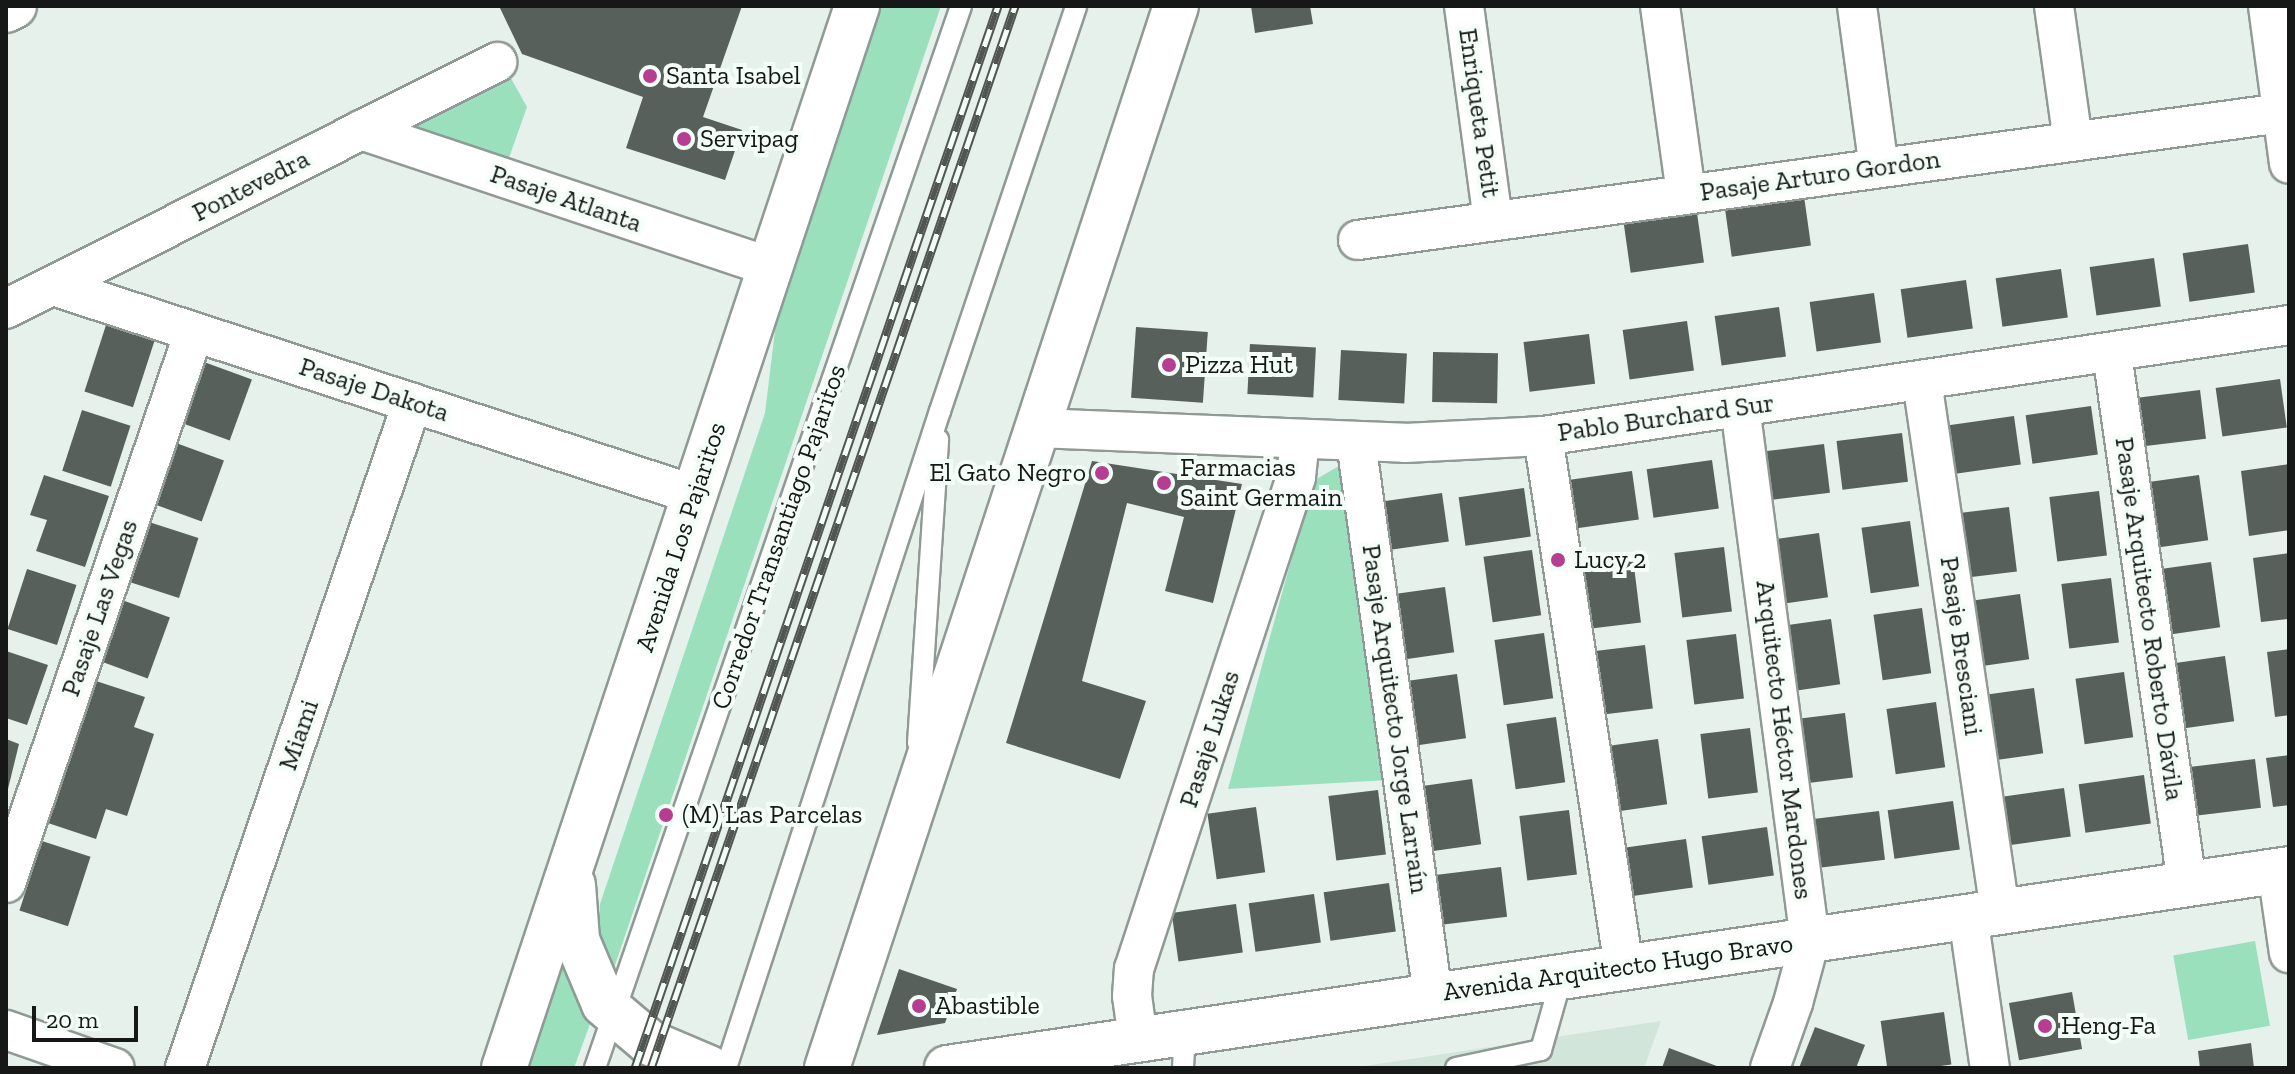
<!DOCTYPE html>
<html>
<head>
<meta charset="utf-8">
<style>
  body { margin:0 }
  #map { position:relative; width:2295px; height:1074px; overflow:hidden; background:#e6f1eb; font-family:"Zilla Slab",serif }
  div>[style] { position:absolute }
  .built>* { inset:0; background:#d2e5db }
  .green>* { inset:0; background:#9ae0bd; transform-origin:0 0 }
  .building>* { inset:0; background:#57605b; transform-origin:0 0 }
  .roads { filter:drop-shadow(2px 0 #909a95) drop-shadow(-2px 0 #909a95) drop-shadow(0 2px #909a95) drop-shadow(0 -2px #909a95) }
  .service>* { height:20px; margin:-10px; padding:0 10px; transform-origin:10px; border-radius:10px; background:#fff }
  .minor>* { height:38px; margin:-19px; padding:0 19px; transform-origin:19px; border-radius:19px; background:#fff }
  .tertiary>* { height:44px; margin:-22px; padding:0 22px; transform-origin:22px; border-radius:22px; background:#fff }
  .primary>* { height:44px; margin:-22px; padding:0 22px; transform-origin:22px; border-radius:22px; background:#fff }
  .rail>* { height:9px; margin-top:-4.5px; transform-origin:0; background:repeating-linear-gradient(90deg,#f4fef8 0 18px,#515653 0 36px); box-sizing:border-box; border-block:2px solid #515653 }
  .dots>* { width:22px; height:22px; translate:-50% -50%; box-sizing:border-box; border:4px solid #f4fef8; border-radius:50% }
  span { translate:-50% -50%; white-space:nowrap; text-align:center; line-height:1.15; -webkit-text-stroke:8px #f4fef8; paint-order:stroke }
  .poi-label { font-size:26px; color:#151816 }
  .left { translate:0 -50%; text-align:left }
  .right { translate:-100% -50%; text-align:right }
  .street-label { font-size:26px; color:#151816 }
  .frame { position:absolute; inset:0; border:8px solid #151816; pointer-events:none }
  .scale { position:absolute; left:32px; top:1006px; width:106px; height:36px; box-sizing:border-box; border:4px solid #151816; border-top:0; padding-left:10px; font-size:24px; line-height:28px; white-space:nowrap; color:#151816; -webkit-text-stroke:6px #f4fef8; paint-order:stroke }
</style>
</head>
<body>
<div id="map">
  <div class="built">
    <i style="clip-path:polygon(1661px 1021px,1644px 1068px,1351px 1068px)"></i>
  </div>
  <div class="green">
    <i style="clip-path:polygon(878px 6px,941px 6px,612px 974px,597px 949px,600px 904px,765px 413px,780px 289px)"></i>
    <i style="clip-path:polygon(508px 73px,527px 107px,506px 166px,389px 130px)"></i>
    <i style="clip-path:polygon(1344px 463px,1388px 780px,1228px 789px,1313px 481px)"></i>
    <i style="left:2255px;top:941px;width:86px;height:83px;rotate:80deg"></i>
    <i style="clip-path:polygon(564px 949px,575px 997px,591px 1021px,574px 1068px,523px 1068px)"></i>
  </div>
  <div class="building">
    <i style="clip-path:polygon(499px 6px,742px 6px,703px 117px,742px 130px,725px 180px,626px 148px,643px 97px,522px 54px)"></i>
    <i style="clip-path:polygon(1251px 6px,1310px 6px,1313px 24px,1255px 33px)"></i>
    <i style="left:1804px;top:196px;width:50px;height:80px;rotate:82deg"></i>
    <i style="left:1697px;top:213px;width:50px;height:74px;rotate:82deg"></i>
    <i style="left:2248px;top:244px;width:49px;height:66px;rotate:82deg"></i>
    <i style="left:2154px;top:258px;width:49px;height:65px;rotate:82deg"></i>
    <i style="left:2061px;top:269px;width:49px;height:66px;rotate:82deg"></i>
    <i style="left:1966px;top:280px;width:49px;height:66px;rotate:82deg"></i>
    <i style="left:1874px;top:293px;width:50px;height:65px;rotate:82deg"></i>
    <i style="left:1779px;top:307px;width:50px;height:65px;rotate:82deg"></i>
    <i style="left:1687px;top:321px;width:50px;height:65px;rotate:82deg"></i>
    <i style="left:107px;top:322px;width:51px;height:73px;rotate:18deg"></i>
    <i style="left:1136px;top:327px;width:72px;height:71px;rotate:4deg"></i>
    <i style="left:1589px;top:334px;width:50px;height:66px;rotate:83deg"></i>
    <i style="left:1250px;top:344px;width:66px;height:50px;rotate:3deg"></i>
    <i style="left:1341px;top:350px;width:66px;height:50px;rotate:3deg"></i>
    <i style="left:1433px;top:352px;width:65px;height:50px;rotate:1deg"></i>
    <i style="left:204px;top:362px;width:51px;height:65px;rotate:20deg"></i>
    <i style="left:2280px;top:379px;width:49px;height:65px;rotate:82deg"></i>
    <i style="left:2200px;top:390px;width:49px;height:65px;rotate:83deg"></i>
    <i style="left:2091px;top:406px;width:49px;height:66px;rotate:82deg"></i>
    <i style="left:82px;top:410px;width:51px;height:64px;rotate:18deg"></i>
    <i style="left:2014px;top:416px;width:49px;height:66px;rotate:82deg"></i>
    <i style="left:1902px;top:433px;width:49px;height:66px;rotate:83deg"></i>
    <i style="left:176px;top:443px;width:51px;height:65px;rotate:20deg"></i>
    <i style="left:1824px;top:444px;width:49px;height:66px;rotate:83deg"></i>
    <i style="left:1712px;top:460px;width:49px;height:66px;rotate:82deg"></i>
    <i style="clip-path:polygon(1092px 461px,1242px 484px,1213px 603px,1165px 591px,1184px 517px,1127px 503px,1082px 681px,1146px 701px,1120px 779px,1006px 743px)"></i>
    <i style="clip-path:polygon(2289px 464px,2289px 530px,2249px 536px,2241px 471px)"></i>
    <i style="left:1632px;top:471px;width:49px;height:66px;rotate:82deg"></i>
    <i style="clip-path:polygon(44px 475px,109px 496px,85px 567px,36px 551px,47px 520px,30px 515px)"></i>
    <i style="left:2199px;top:475px;width:66px;height:49px;rotate:82deg"></i>
    <i style="left:1524px;top:488px;width:49px;height:66px;rotate:82deg"></i>
    <i style="left:2099px;top:491px;width:65px;height:50px;rotate:83deg"></i>
    <i style="left:1442px;top:493px;width:49px;height:66px;rotate:82deg"></i>
    <i style="left:2009px;top:507px;width:65px;height:50px;rotate:83deg"></i>
    <i style="left:1910px;top:521px;width:66px;height:49px;rotate:82deg"></i>
    <i style="left:149px;top:522px;width:52px;height:63px;rotate:18deg"></i>
    <i style="left:1819px;top:533px;width:65px;height:49px;rotate:82deg"></i>
    <i style="left:1724px;top:547px;width:65px;height:50px;rotate:83deg"></i>
    <i style="left:1532px;top:550px;width:66px;height:49px;rotate:82deg"></i>
    <i style="clip-path:polygon(2289px 553px,2289px 619px,2261px 622px,2253px 558px)"></i>
    <i style="left:1633px;top:558px;width:65px;height:50px;rotate:83deg"></i>
    <i style="left:2211px;top:562px;width:66px;height:49px;rotate:82deg"></i>
    <i style="left:27px;top:569px;width:52px;height:63px;rotate:18deg"></i>
    <i style="left:2111px;top:578px;width:65px;height:50px;rotate:83deg"></i>
    <i style="left:1445px;top:587px;width:66px;height:49px;rotate:82deg"></i>
    <i style="left:2020px;top:594px;width:66px;height:49px;rotate:82deg"></i>
    <i style="left:122px;top:600px;width:51px;height:65px;rotate:20deg"></i>
    <i style="left:1922px;top:608px;width:66px;height:49px;rotate:82deg"></i>
    <i style="left:1831px;top:619px;width:66px;height:49px;rotate:82deg"></i>
    <i style="left:1544px;top:633px;width:66px;height:50px;rotate:82deg"></i>
    <i style="left:1736px;top:634px;width:65px;height:50px;rotate:83deg"></i>
    <i style="left:1645px;top:645px;width:64px;height:50px;rotate:83deg"></i>
    <i style="clip-path:polygon(2289px 649px,2289px 715px,2275px 717px,2267px 652px)"></i>
    <i style="clip-path:polygon(6px 651px,48px 665px,27px 725px,6px 718px)"></i>
    <i style="left:2225px;top:656px;width:66px;height:50px;rotate:82deg"></i>
    <i style="left:2124px;top:672px;width:66px;height:49px;rotate:82deg"></i>
    <i style="left:1457px;top:674px;width:65px;height:49px;rotate:82deg"></i>
    <i style="clip-path:polygon(96px 681px,145px 697px,134px 727px,154px 734px,127px 816px,106px 809px,96px 839px,48px 823px)"></i>
    <i style="left:2034px;top:688px;width:66px;height:49px;rotate:82deg"></i>
    <i style="left:1936px;top:702px;width:66px;height:50px;rotate:82deg"></i>
    <i style="left:1845px;top:713px;width:65px;height:49px;rotate:83deg"></i>
    <i style="left:1556px;top:717px;width:66px;height:50px;rotate:82deg"></i>
    <i style="left:1750px;top:728px;width:65px;height:50px;rotate:83deg"></i>
    <i style="clip-path:polygon(6px 739px,19px 744px,7px 793px,6px 793px)"></i>
    <i style="left:1658px;top:739px;width:66px;height:49px;rotate:82deg"></i>
    <i style="clip-path:polygon(2289px 755px,2289px 805px,2273px 807px,2266px 758px)"></i>
    <i style="left:2255px;top:759px;width:49px;height:66px;rotate:83deg"></i>
    <i style="left:2144px;top:775px;width:49px;height:66px;rotate:82deg"></i>
    <i style="left:1472px;top:779px;width:66px;height:50px;rotate:82deg"></i>
    <i style="left:2064px;top:788px;width:49px;height:66px;rotate:82deg"></i>
    <i style="left:1378px;top:790px;width:65px;height:50px;rotate:83deg"></i>
    <i style="left:1953px;top:801px;width:49px;height:66px;rotate:82deg"></i>
    <i style="left:1256px;top:807px;width:66px;height:49px;rotate:82deg"></i>
    <i style="left:1569px;top:810px;width:65px;height:50px;rotate:83deg"></i>
    <i style="left:1879px;top:811px;width:49px;height:66px;rotate:83deg"></i>
    <i style="left:1767px;top:827px;width:49px;height:66px;rotate:82deg"></i>
    <i style="left:1686px;top:839px;width:49px;height:66px;rotate:82deg"></i>
    <i style="left:42px;top:841px;width:51px;height:73px;rotate:18deg"></i>
    <i style="left:1501px;top:867px;width:50px;height:66px;rotate:83deg"></i>
    <i style="left:1389px;top:883px;width:49px;height:66px;rotate:82deg"></i>
    <i style="left:1314px;top:894px;width:49px;height:66px;rotate:82deg"></i>
    <i style="left:1236px;top:904px;width:49px;height:65px;rotate:82deg"></i>
    <i style="clip-path:polygon(899px 969px,957px 989px,945px 1023px,877px 1035px)"></i>
    <i style="left:2072px;top:992px;width:58px;height:64px;rotate:80deg"></i>
    <i style="left:1944px;top:1012px;width:53px;height:64px;rotate:82deg"></i>
    <i style="clip-path:polygon(1815px 1027px,1865px 1045px,1856px 1068px,1799px 1068px)"></i>
    <i style="clip-path:polygon(2251px 1043px,2254px 1068px,2200px 1068px,2198px 1051px)"></i>
    <i style="clip-path:polygon(1669px 1048px,1722px 1068px,1662px 1068px)"></i>
  </div>
  <div class="roads">
    <div class="service">
      <i style="left:918px;top:743px;width:304px;rotate:-86.2deg"></i>
      <i style="left:595px;top:1068px;width:1123px;rotate:-70.98deg"></i>
      <i style="left:726px;top:1068px;width:691px;rotate:-71.96deg"></i>
      <i style="left:940px;top:411px;width:427px;rotate:-71.4deg"></i>
      <i style="left:1183px;top:1068px;width:35px;rotate:-87deg"></i>
      <i style="left:1456px;top:1068px;width:87px;rotate:-12deg"></i>
      <i style="left:1541px;top:1050px;width:77px;rotate:-74.2deg"></i>
    </div>
    <div class="minor">
      <i style="left:1464px;top:6px;width:217px;rotate:82.3deg"></i>
      <i style="left:1660px;top:6px;width:190px;rotate:82.1deg"></i>
      <i style="left:1857px;top:6px;width:163px;rotate:82.3deg"></i>
      <i style="left:2054px;top:6px;width:136px;rotate:82deg"></i>
      <i style="left:2268px;top:6px;width:159px;rotate:82.4deg"></i>
      <i style="left:361px;top:130px;width:431px;rotate:18.5deg"></i>
      <i style="left:1358px;top:240px;width:933px;rotate:-7.83deg"></i>
      <i style="left:53px;top:286px;width:675px;rotate:18.03deg"></i>
      <i style="left:6px;top:309px;width:550px;rotate:-26.7deg"></i>
      <i style="left:2112px;top:353px;width:536px;rotate:81.96deg"></i>
      <i style="left:1922px;top:381px;width:536px;rotate:81.63deg"></i>
      <i style="left:1740px;top:407px;width:538px;rotate:82.52deg"></i>
      <i style="left:1810px;top:940px;width:65px;rotate:105.1deg"></i>
      <i style="left:1793px;top:1003px;width:69px;rotate:109.5deg"></i>
      <i style="left:1037px;top:428px;width:368px;rotate:2.3deg"></i>
      <i style="left:1405px;top:443px;width:138px;rotate:-2.9deg"></i>
      <i style="left:1543px;top:436px;width:754px;rotate:-8.46deg"></i>
      <i style="left:1543px;top:436px;width:538px;rotate:81.34deg"></i>
      <i style="left:1356px;top:442px;width:559px;rotate:82.09deg"></i>
      <i style="left:2277px;top:870px;width:84px;rotate:81.8deg"></i>
      <i style="left:6px;top:883px;width:582px;rotate:-71.16deg"></i>
      <i style="left:1968px;top:916px;width:154px;rotate:81.8deg"></i>
      <i style="left:6px;top:1030px;width:115px;rotate:19.2deg"></i>
      <i style="left:1138px;top:1039px;width:43px;rotate:-97.9deg"></i>
      <i style="left:1132px;top:996px;width:27px;rotate:-86deg"></i>
      <i style="left:1134px;top:969px;width:518px;rotate:-71.77deg"></i>
      <i style="left:1296px;top:477px;width:37px;rotate:-84deg"></i>
      <i style="left:185px;top:1068px;width:703px;rotate:-71.15deg"></i>
    </div>
    <div class="tertiary">
      <i style="left:6px;top:10px;width:9px;rotate:-27deg"></i>
      <i style="left:947px;top:1068px;width:1357px;rotate:-8.43deg"></i>
    </div>
    <div class="primary">
      <i style="left:573px;top:885px;width:55px;rotate:85.8deg"></i>
      <i style="left:577px;top:940px;width:69px;rotate:67.1deg"></i>
      <i style="left:604px;top:1004px;width:60px;rotate:40.3deg"></i>
      <i style="left:650px;top:1043px;width:64px;rotate:23deg"></i>
      <i style="left:504px;top:1068px;width:1119px;rotate:-71.61deg"></i>
      <i style="left:827px;top:1068px;width:1118px;rotate:-71.81deg"></i>
    </div>
  </div>
  <div class="rail">
    <i style="left:635px;top:1068px;width:1122px;rotate:-71.13deg"></i>
    <i style="left:651px;top:1068px;width:1123px;rotate:-71.08deg"></i>
  </div>
  <div class="dots">
    <i style="left:650px;top:76px;background:#b63d91"></i>
    <i style="left:684px;top:139px;background:#b63d91"></i>
    <i style="left:1169px;top:365px;background:#b63d91"></i>
    <i style="left:1102px;top:473px;background:#b63d91"></i>
    <i style="left:1164px;top:483px;background:#b63d91"></i>
    <i style="left:1558px;top:560px;background:#b63d91"></i>
    <i style="left:666px;top:815px;background:#b63d91"></i>
    <i style="left:919px;top:1006px;background:#b63d91"></i>
    <i style="left:2045px;top:1026px;background:#b63d91"></i>
  </div>
  <div class="poi-label">
    <span class="left" style="left:666px;top:76px">Santa Isabel</span>
    <span class="left" style="left:700px;top:139px">Servipag</span>
    <span class="left" style="left:1185px;top:365px">Pizza Hut</span>
    <span class="left" style="left:1180px;top:483px">Farmacias<br>Saint Germain</span>
    <span class="right" style="left:1086px;top:473px">El Gato Negro</span>
    <span class="left" style="left:1574px;top:560px">Lucy 2</span>
    <span class="left" style="left:682px;top:815px">(M) Las Parcelas</span>
    <span class="left" style="left:935px;top:1006px">Abastible</span>
    <span class="left" style="left:2061px;top:1026px">Heng-Fa</span>
  </div>
  <div class="street-label">
    <span style="left:1479px;top:113px;rotate:82deg">Enriqueta Petit</span>
    <span style="left:1820px;top:176px;rotate:-8deg">Pasaje Arturo Gordon</span>
    <span style="left:251px;top:186px;rotate:-27deg">Pontevedra</span>
    <span style="left:566px;top:199px;rotate:19deg">Pasaje Atlanta</span>
    <span style="left:374px;top:390px;rotate:18deg">Pasaje Dakota</span>
    <span style="left:1666px;top:418px;rotate:-8deg">Pablo Burchard Sur</span>
    <span style="left:681px;top:537px;rotate:-72deg">Avenida Los Pajaritos</span>
    <span style="left:779px;top:537px;rotate:-71deg">Corredor Transantiago Pajaritos</span>
    <span style="left:100px;top:608px;rotate:-71deg">Pasaje Las Vegas</span>
    <span style="left:2149px;top:619px;rotate:82deg">Pasaje Arquitecto Roberto Dávila</span>
    <span style="left:1961px;top:646px;rotate:82deg">Pasaje Bresciani</span>
    <span style="left:1395px;top:719px;rotate:82deg">Pasaje Arquitecto Jorge Larraín</span>
    <span style="left:299px;top:735px;rotate:-71deg">Miami</span>
    <span style="left:1210px;top:739px;rotate:-72deg">Pasaje Lukas</span>
    <span style="left:1784px;top:740px;rotate:83deg">Arquitecto Héctor Mardones</span>
    <span style="left:1618px;top:968px;rotate:-8deg">Avenida Arquitecto Hugo Bravo</span>
  </div>
  <div class="frame"></div>
  <div class="scale">20 m</div>
</div>
</body>
</html>
